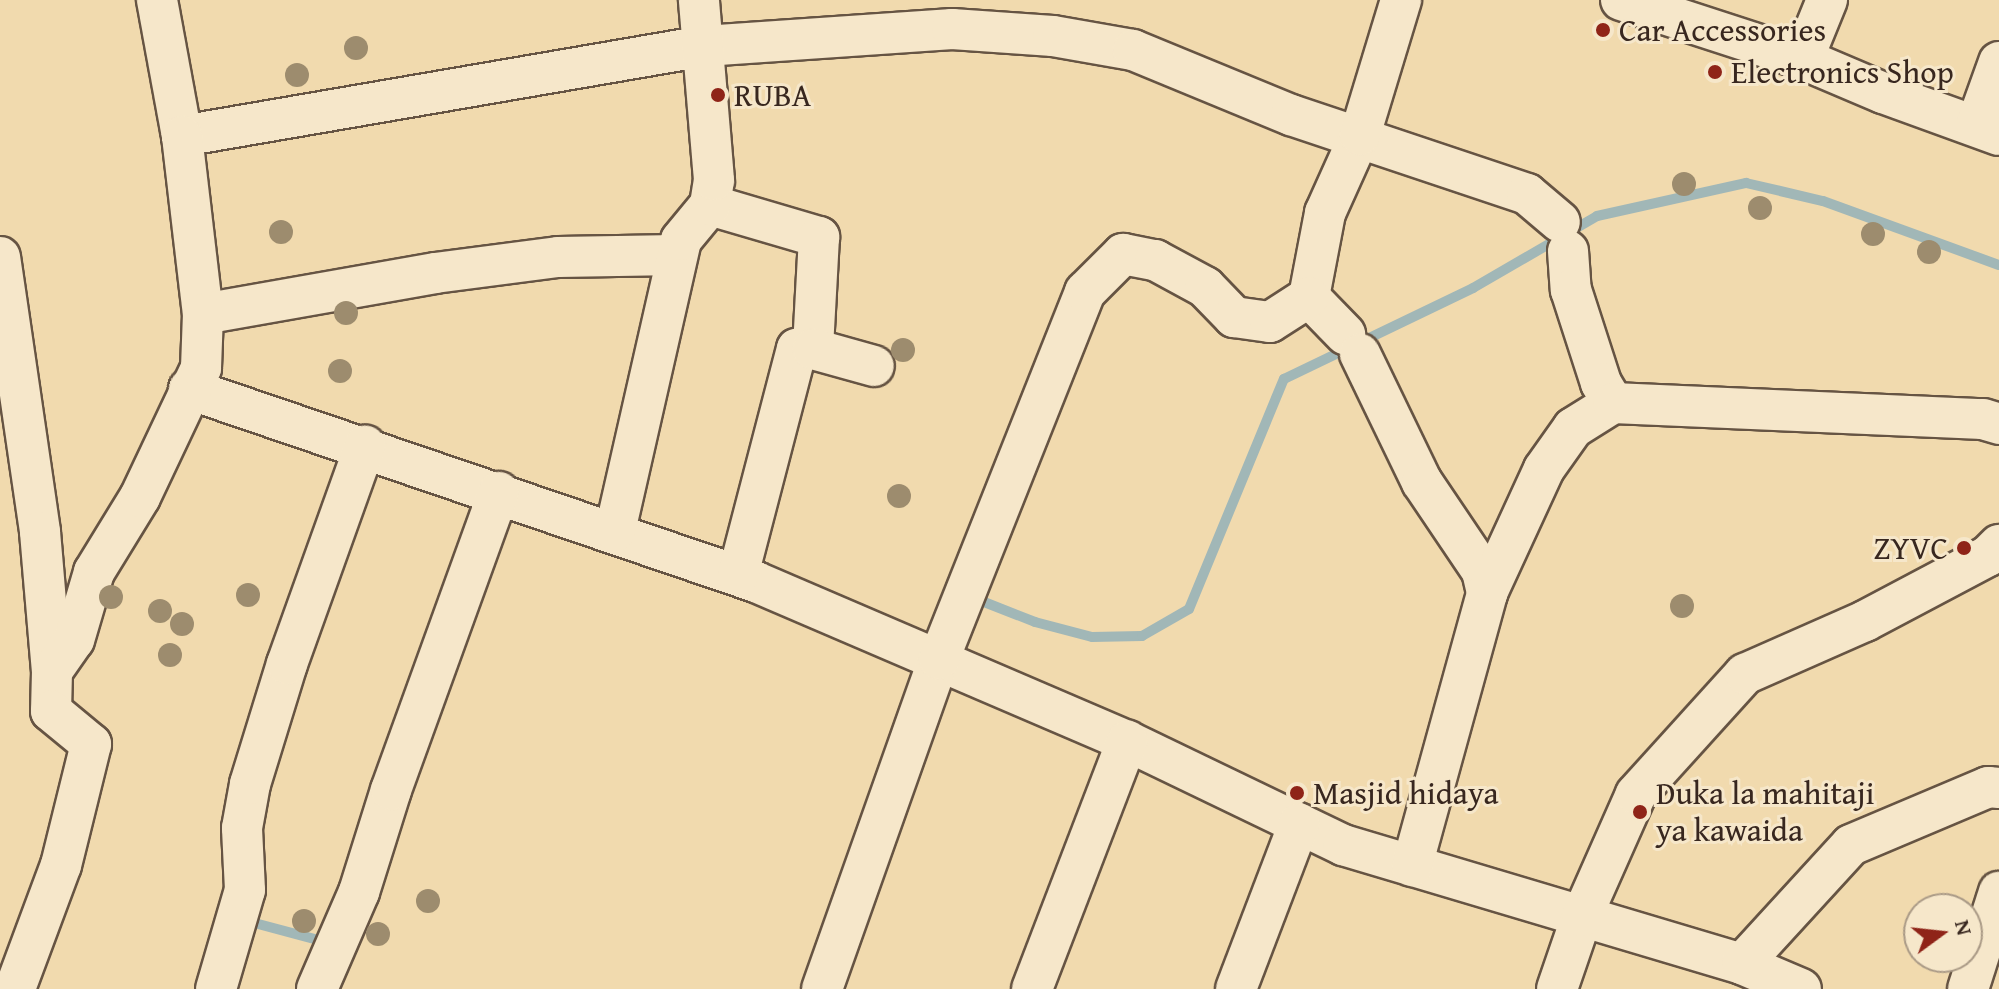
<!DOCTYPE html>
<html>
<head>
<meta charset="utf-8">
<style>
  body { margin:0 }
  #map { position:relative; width:1999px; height:989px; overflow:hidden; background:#f1daae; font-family:"Gentium Book Plus",serif }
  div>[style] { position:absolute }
  .stream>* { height:10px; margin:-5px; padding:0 5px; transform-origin:5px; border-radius:5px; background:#a1b7b7 }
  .roads { filter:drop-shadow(2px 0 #665443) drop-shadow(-2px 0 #665443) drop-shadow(0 2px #665443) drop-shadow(0 -2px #665443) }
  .minor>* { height:40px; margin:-20px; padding:0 20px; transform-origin:20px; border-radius:20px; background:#f6e7ca }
  .trees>* { width:24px; height:24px; margin:-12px; border-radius:50%; background:#9d8c6e }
  .dots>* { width:22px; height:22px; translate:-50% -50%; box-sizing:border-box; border:4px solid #f6e7ca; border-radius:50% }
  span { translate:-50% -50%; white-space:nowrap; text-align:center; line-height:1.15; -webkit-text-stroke:6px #f6e7ca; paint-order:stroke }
  .poi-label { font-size:32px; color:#38271f }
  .left { translate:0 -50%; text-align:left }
  .right { translate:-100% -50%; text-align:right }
  .north { position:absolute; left:1903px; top:893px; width:80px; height:80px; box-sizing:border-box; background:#f6e7ca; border:2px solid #aa9a86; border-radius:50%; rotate:75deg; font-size:22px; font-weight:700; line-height:32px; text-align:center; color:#38271f }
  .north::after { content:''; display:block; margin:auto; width:28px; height:36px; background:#8f2418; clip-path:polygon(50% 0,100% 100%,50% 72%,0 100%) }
</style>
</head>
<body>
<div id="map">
  <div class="stream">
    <i style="left:979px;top:600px;width:60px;rotate:21.4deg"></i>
    <i style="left:1035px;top:622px;width:59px;rotate:14.7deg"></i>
    <i style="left:1092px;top:637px;width:50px;rotate:-1.1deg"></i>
    <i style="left:1142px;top:636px;width:54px;rotate:-29.9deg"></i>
    <i style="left:1189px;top:609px;width:249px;rotate:-67.6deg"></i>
    <i style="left:1284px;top:379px;width:210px;rotate:-25.7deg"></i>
    <i style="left:1473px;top:288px;width:143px;rotate:-30.1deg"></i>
    <i style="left:1597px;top:216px;width:153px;rotate:-12.5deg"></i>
    <i style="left:1746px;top:183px;width:79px;rotate:13.2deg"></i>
    <i style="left:1823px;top:201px;width:187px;rotate:20deg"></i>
    <i style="left:245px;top:926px;width:5px;rotate:-68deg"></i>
    <i style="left:247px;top:921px;width:78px;rotate:14.9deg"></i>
  </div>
  <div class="roads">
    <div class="minor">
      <i style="left:157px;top:0;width:138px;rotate:79.6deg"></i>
      <i style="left:182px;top:136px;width:530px;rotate:-9.78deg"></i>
      <i style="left:704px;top:46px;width:249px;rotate:-3.9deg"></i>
      <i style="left:952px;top:29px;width:101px;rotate:4deg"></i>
      <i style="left:1053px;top:36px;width:81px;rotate:9.9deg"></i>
      <i style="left:1133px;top:50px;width:171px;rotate:22.4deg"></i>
      <i style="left:1291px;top:115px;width:249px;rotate:18.5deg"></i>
      <i style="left:1527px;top:194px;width:43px;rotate:40.3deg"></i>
      <i style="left:1621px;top:0;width:191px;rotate:18deg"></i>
      <i style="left:1803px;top:59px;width:87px;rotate:23deg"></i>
      <i style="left:1883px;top:93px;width:123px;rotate:19.9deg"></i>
      <i style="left:1803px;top:59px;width:64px;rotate:-67.9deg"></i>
      <i style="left:1976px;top:126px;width:68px;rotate:-70.2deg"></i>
      <i style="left:182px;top:136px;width:179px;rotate:83.3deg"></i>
      <i style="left:203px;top:314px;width:236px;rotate:-10deg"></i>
      <i style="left:435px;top:273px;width:124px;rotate:-7.4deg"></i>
      <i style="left:558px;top:257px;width:119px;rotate:-1deg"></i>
      <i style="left:710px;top:205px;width:114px;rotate:16.4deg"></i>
      <i style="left:819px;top:237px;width:112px;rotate:93.1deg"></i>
      <i style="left:1568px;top:251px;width:39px;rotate:86deg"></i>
      <i style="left:1571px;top:290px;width:98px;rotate:72.1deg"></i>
      <i style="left:1601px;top:383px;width:23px;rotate:59deg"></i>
      <i style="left:0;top:257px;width:278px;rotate:81.7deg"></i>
      <i style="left:40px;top:532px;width:140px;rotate:85.1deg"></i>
      <i style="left:52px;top:671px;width:40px;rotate:91.4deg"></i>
      <i style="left:51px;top:711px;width:52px;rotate:39.5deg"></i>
      <i style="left:91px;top:744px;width:125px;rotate:103.9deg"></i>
      <i style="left:61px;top:865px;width:132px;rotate:110.4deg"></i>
      <i style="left:1309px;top:297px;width:86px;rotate:-79.2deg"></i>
      <i style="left:1325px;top:213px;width:85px;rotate:-65.8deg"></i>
      <i style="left:1360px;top:135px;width:141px;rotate:-73.1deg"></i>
      <i style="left:1309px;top:297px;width:52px;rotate:45.8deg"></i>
      <i style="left:1360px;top:354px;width:142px;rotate:64.2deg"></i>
      <i style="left:1422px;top:482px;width:107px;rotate:56deg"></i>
      <i style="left:1482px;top:571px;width:23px;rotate:77deg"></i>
      <i style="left:189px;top:389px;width:599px;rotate:18.8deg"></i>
      <i style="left:756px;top:582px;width:404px;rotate:23.2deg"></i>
      <i style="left:1127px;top:741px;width:240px;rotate:25.7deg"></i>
      <i style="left:1343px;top:845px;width:416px;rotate:16.6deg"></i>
      <i style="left:1742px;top:964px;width:64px;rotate:23deg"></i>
      <i style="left:615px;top:531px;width:298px;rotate:-77.2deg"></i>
      <i style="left:681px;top:240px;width:45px;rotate:-50.4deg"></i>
      <i style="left:710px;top:205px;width:25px;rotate:-81deg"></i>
      <i style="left:714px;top:180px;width:181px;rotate:-94.8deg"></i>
      <i style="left:738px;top:575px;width:234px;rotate:-75.4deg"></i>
      <i style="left:797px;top:349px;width:16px"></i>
      <i style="left:813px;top:349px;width:63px;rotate:15.6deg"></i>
      <i style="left:52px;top:671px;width:38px;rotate:-55deg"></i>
      <i style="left:74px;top:640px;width:71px;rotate:-73.6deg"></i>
      <i style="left:94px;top:572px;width:88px;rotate:-58.5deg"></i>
      <i style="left:140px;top:497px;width:143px;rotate:-64.7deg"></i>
      <i style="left:201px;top:368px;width:54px;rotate:-87.9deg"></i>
      <i style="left:1412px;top:866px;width:283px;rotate:-74.6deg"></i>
      <i style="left:1487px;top:593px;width:136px;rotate:-65.3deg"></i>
      <i style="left:1544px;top:469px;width:50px;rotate:-54.7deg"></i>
      <i style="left:1573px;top:428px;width:47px;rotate:-32deg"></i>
      <i style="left:1613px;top:403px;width:370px;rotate:2.5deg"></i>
      <i style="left:1983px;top:419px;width:17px;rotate:17deg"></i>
      <i style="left:1742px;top:964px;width:161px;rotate:-47.5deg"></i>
      <i style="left:1851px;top:845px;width:149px;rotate:-22.9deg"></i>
      <i style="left:1988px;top:787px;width:11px;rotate:5deg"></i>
      <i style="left:216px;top:989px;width:103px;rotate:-73.7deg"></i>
      <i style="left:245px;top:890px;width:62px;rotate:-92.8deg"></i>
      <i style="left:242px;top:828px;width:45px;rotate:-79.7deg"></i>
      <i style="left:250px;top:784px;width:126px;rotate:-72.9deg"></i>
      <i style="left:287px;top:664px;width:232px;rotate:-70.3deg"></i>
      <i style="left:317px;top:989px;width:106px;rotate:-66.6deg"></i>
      <i style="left:359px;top:892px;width:107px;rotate:-72.6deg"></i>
      <i style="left:391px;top:790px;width:317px;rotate:-70.1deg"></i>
      <i style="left:822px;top:989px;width:350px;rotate:-70.5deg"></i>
      <i style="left:939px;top:659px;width:395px;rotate:-68.3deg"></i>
      <i style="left:1085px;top:292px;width:54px;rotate:-45deg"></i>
      <i style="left:1123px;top:254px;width:33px;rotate:11deg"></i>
      <i style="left:1155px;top:260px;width:57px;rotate:28.4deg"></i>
      <i style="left:1205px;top:287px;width:42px;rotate:46deg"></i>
      <i style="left:1234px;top:317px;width:36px;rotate:8deg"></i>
      <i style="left:1270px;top:322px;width:46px;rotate:-32.7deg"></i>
      <i style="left:1032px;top:989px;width:266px;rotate:-69deg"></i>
      <i style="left:1236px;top:989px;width:177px;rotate:-69.1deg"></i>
      <i style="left:1557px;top:989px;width:77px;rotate:-71.1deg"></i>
      <i style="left:1582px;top:916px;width:133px;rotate:-66.1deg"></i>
      <i style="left:1636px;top:794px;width:162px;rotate:-47.8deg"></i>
      <i style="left:1745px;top:674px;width:131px;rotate:-23.8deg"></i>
      <i style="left:1865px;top:621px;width:139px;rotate:-27.9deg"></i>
      <i style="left:1988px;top:556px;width:16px;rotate:-45deg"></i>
      <i style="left:1968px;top:989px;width:102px;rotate:-72.3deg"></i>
    </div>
  </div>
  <div class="trees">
    <i style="left:356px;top:48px"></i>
    <i style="left:297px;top:75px"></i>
    <i style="left:1684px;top:184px"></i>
    <i style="left:1760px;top:208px"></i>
    <i style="left:281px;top:232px"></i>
    <i style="left:1873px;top:234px"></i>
    <i style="left:1929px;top:252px"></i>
    <i style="left:346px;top:313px"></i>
    <i style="left:903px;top:350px"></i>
    <i style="left:340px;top:371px"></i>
    <i style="left:899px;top:496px"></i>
    <i style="left:248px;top:595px"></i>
    <i style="left:111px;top:597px"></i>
    <i style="left:1682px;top:606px"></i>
    <i style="left:160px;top:611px"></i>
    <i style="left:182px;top:624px"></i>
    <i style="left:170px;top:655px"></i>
    <i style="left:428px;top:901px"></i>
    <i style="left:304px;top:921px"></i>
    <i style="left:378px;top:934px"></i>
  </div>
  <div class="dots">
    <i style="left:1603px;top:30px;background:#8f2418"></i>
    <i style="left:1715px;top:72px;background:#8f2418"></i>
    <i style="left:718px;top:95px;background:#8f2418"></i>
    <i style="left:1964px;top:548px;background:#8f2418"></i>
    <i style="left:1297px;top:793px;background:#8f2418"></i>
    <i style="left:1640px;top:812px;background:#8f2418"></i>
  </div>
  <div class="poi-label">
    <span class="left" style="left:1619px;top:30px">Car Accessories</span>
    <span class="left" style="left:1731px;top:72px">Electronics Shop</span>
    <span class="left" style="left:734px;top:95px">RUBA</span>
    <span class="right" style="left:1948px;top:548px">ZYVC</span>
    <span class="left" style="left:1313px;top:793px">Masjid hidaya</span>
    <span class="left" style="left:1656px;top:812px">Duka la mahitaji<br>ya kawaida</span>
  </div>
  <div class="north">N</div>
</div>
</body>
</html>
